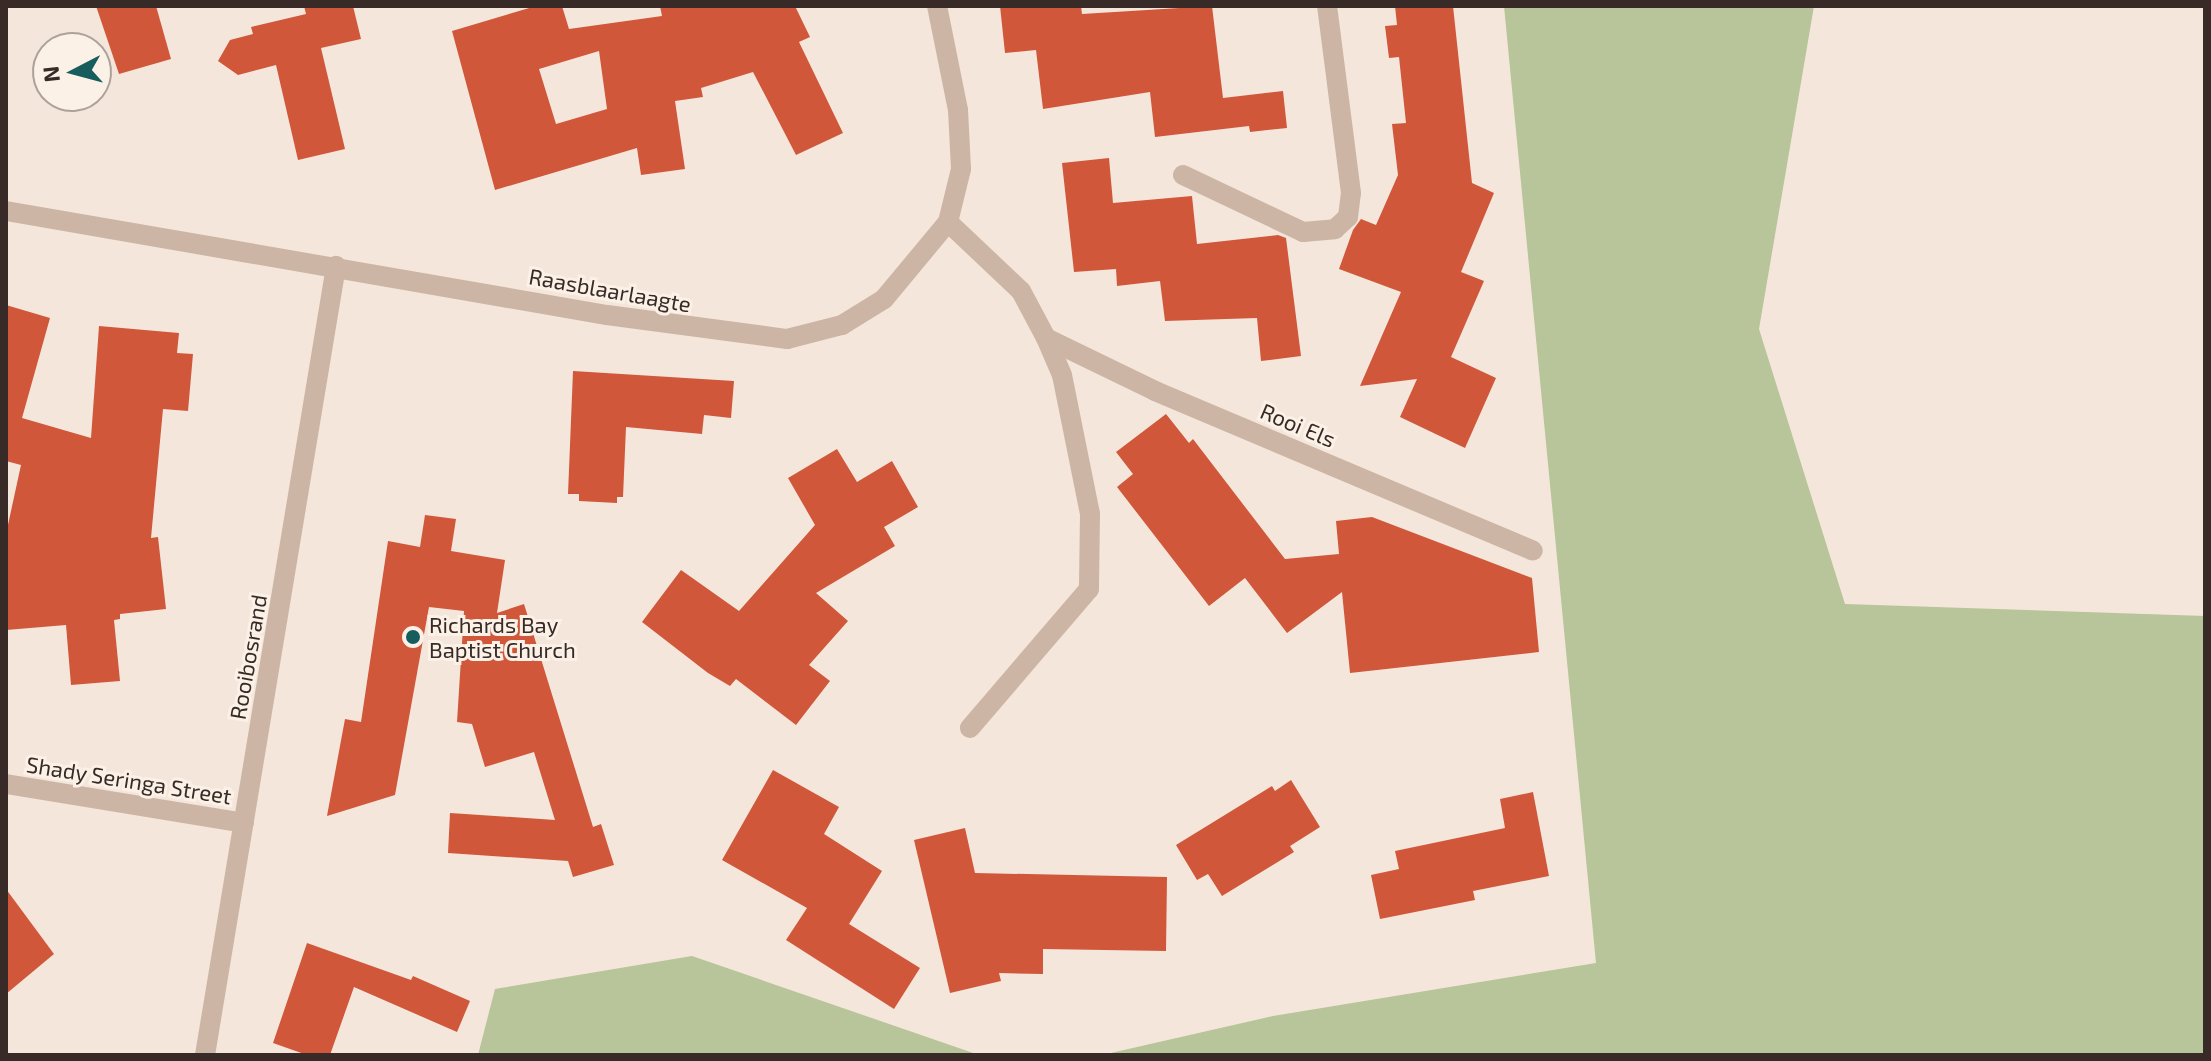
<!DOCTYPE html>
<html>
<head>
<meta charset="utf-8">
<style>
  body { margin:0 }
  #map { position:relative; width:2211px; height:1061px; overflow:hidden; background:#f4e6da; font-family:"Exo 2",sans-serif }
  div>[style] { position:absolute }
  .green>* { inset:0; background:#b8c499 }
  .building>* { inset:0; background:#d1573b }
  .minor>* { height:20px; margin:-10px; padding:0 10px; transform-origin:10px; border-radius:10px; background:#cdb5a5 }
  .dots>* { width:22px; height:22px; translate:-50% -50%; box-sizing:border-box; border:4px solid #fbf1e7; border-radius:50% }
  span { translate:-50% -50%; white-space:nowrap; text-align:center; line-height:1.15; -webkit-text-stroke:6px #fbf1e7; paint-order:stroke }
  .street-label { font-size:22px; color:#382b27 }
  .poi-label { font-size:22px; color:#382b27 }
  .left { translate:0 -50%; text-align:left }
  .frame { position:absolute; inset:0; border:8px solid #382b27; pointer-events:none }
  .north { position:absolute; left:32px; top:32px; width:80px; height:80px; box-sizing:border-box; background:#fbf1e7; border:2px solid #ada29a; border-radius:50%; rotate:264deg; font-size:22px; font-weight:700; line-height:32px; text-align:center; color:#382b27 }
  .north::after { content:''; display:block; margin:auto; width:28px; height:36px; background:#185d5e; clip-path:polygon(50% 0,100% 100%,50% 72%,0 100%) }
</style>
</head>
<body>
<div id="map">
  <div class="green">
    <i style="clip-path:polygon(1504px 6px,1814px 6px,1759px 329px,1845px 604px,2205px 616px,2205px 1055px,1102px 1055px,1273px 1016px,1596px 963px)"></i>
    <i style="clip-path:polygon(692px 956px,979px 1055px,478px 1055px,495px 989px)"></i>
  </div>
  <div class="building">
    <i style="clip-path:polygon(96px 6px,156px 6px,171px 59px,119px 74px)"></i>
    <i style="clip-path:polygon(304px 6px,353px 6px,361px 39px,321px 48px,345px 149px,298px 160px,276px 65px,238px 75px,218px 61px,230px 40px,253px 34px,251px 27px,306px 14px)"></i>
    <i style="clip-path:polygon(evenodd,536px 6px,562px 6px,569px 29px,662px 16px,660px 6px,795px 6px,810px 37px,799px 42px,843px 133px,796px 155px,753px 72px,701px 88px,703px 97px,675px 101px,685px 169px,641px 175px,637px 148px,495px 190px,452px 31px,536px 6px,599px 51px,607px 109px,556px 124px,539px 69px,599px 51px)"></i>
    <i style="clip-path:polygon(1000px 6px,1081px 6px,1082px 14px,1212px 6px,1223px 98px,1283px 91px,1287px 128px,1250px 132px,1249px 126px,1155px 137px,1150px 92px,1043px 109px,1036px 50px,1005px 53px)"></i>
    <i style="clip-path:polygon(1395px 6px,1453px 6px,1472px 183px,1494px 193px,1461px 272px,1484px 281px,1451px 357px,1496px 378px,1465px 448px,1400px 417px,1417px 379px,1360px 386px,1401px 292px,1339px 269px,1353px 230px,1361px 219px,1376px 225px,1398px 175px,1392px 124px,1406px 123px,1399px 57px,1389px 58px,1385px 26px,1397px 25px)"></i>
    <i style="clip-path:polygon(1109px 158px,1113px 203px,1192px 196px,1197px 244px,1278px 235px,1286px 238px,1301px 356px,1261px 361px,1257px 318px,1165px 321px,1160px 281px,1117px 286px,1116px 269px,1074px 272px,1062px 163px)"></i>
    <i style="clip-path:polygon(6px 305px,50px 318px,22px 418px,91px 438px,99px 326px,179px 333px,177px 353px,193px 354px,188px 411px,163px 409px,151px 538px,158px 537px,166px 609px,120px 614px,120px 619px,114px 620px,120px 681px,71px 685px,66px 625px,6px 630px,6px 534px,21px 465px,6px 461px)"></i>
    <i style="clip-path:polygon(573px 371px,734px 381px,731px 418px,704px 415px,702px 434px,626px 427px,623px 497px,617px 497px,617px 503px,579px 501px,579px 494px,568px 494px)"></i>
    <i style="clip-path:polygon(1166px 414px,1189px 443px,1193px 439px,1285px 559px,1339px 554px,1336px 521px,1372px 517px,1532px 578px,1539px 652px,1350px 673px,1342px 592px,1287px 633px,1245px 578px,1209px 606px,1117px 487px,1133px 474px,1116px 452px)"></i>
    <i style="clip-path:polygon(837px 449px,857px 482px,892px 461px,918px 507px,884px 527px,895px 546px,816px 593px,848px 621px,809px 665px,830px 681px,796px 725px,736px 679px,730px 686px,708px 673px,642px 622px,681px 570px,739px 611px,815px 525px,788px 478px)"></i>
    <i style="clip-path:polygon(425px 515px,456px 519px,451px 551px,505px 560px,497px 613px,524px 604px,593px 827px,601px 824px,614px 865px,573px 877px,568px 861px,448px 853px,450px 813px,555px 820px,534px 752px,485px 767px,472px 724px,457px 722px,464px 611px,429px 607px,395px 795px,327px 816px,345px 719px,361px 722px,388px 541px,420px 547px)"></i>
    <i style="clip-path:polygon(773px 770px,839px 807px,824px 834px,882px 871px,849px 924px,920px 968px,894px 1009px,786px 940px,807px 908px,722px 860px)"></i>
    <i style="clip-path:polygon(1291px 780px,1320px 827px,1290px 846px,1294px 852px,1222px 896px,1208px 874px,1197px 880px,1176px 845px,1272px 786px,1275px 791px)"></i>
    <i style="clip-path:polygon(1533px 792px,1549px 876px,1473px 891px,1475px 900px,1380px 919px,1371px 875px,1399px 869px,1395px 851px,1505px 828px,1500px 799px)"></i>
    <i style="clip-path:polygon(965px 828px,975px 873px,1167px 877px,1166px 951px,1043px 949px,1043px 974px,999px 973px,1001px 981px,950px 993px,914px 840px)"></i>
    <i style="clip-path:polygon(6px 889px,54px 954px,6px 994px)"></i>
    <i style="clip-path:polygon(307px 943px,411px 980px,413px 976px,470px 1001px,457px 1032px,354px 987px,330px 1055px,307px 1055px,273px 1043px)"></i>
  </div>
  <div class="minor">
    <i style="left:1183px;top:175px;width:133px;rotate:25.4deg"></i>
    <i style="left:1303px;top:232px;width:32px;rotate:-5deg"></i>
    <i style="left:1335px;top:229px;width:18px;rotate:-43deg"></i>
    <i style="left:1348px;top:217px;width:24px;rotate:-83deg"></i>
    <i style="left:1351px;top:193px;width:189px;rotate:-97.3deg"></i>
    <i style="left:6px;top:211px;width:610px;rotate:9.82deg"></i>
    <i style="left:607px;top:315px;width:182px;rotate:7.6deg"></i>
    <i style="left:787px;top:339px;width:57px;rotate:-14.3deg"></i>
    <i style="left:842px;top:325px;width:49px;rotate:-31.8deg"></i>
    <i style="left:884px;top:299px;width:100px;rotate:-50.3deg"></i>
    <i style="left:948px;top:222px;width:55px;rotate:-76.2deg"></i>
    <i style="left:961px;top:169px;width:59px;rotate:-92.9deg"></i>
    <i style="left:958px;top:110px;width:106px;rotate:-101.4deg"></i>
    <i style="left:948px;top:222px;width:100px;rotate:43.4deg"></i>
    <i style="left:1021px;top:291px;width:53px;rotate:62deg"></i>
    <i style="left:1046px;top:338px;width:40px;rotate:66.6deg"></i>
    <i style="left:1062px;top:375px;width:142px;rotate:78.6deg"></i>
    <i style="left:1090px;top:514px;width:75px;rotate:90.8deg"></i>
    <i style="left:1089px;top:589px;width:183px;rotate:130.6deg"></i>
    <i style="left:1046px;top:338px;width:121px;rotate:25.9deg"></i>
    <i style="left:1155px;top:391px;width:410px;rotate:22.9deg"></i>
    <i style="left:6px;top:784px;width:241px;rotate:9.3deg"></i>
    <i style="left:205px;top:1055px;width:800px;rotate:-80.57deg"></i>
  </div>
  <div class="dots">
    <i style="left:413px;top:637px;background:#185d5e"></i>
  </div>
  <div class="street-label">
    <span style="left:610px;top:290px;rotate:10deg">Raasblaarlaagte</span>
    <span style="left:1298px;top:425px;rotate:23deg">Rooi Els</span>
    <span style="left:248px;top:657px;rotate:-80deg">Rooibosrand</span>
    <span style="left:129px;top:780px;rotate:9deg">Shady Seringa Street</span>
  </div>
  <div class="poi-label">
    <span class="left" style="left:429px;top:637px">Richards Bay<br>Baptist Church</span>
  </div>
  <div class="frame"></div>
  <div class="north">N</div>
</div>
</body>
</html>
